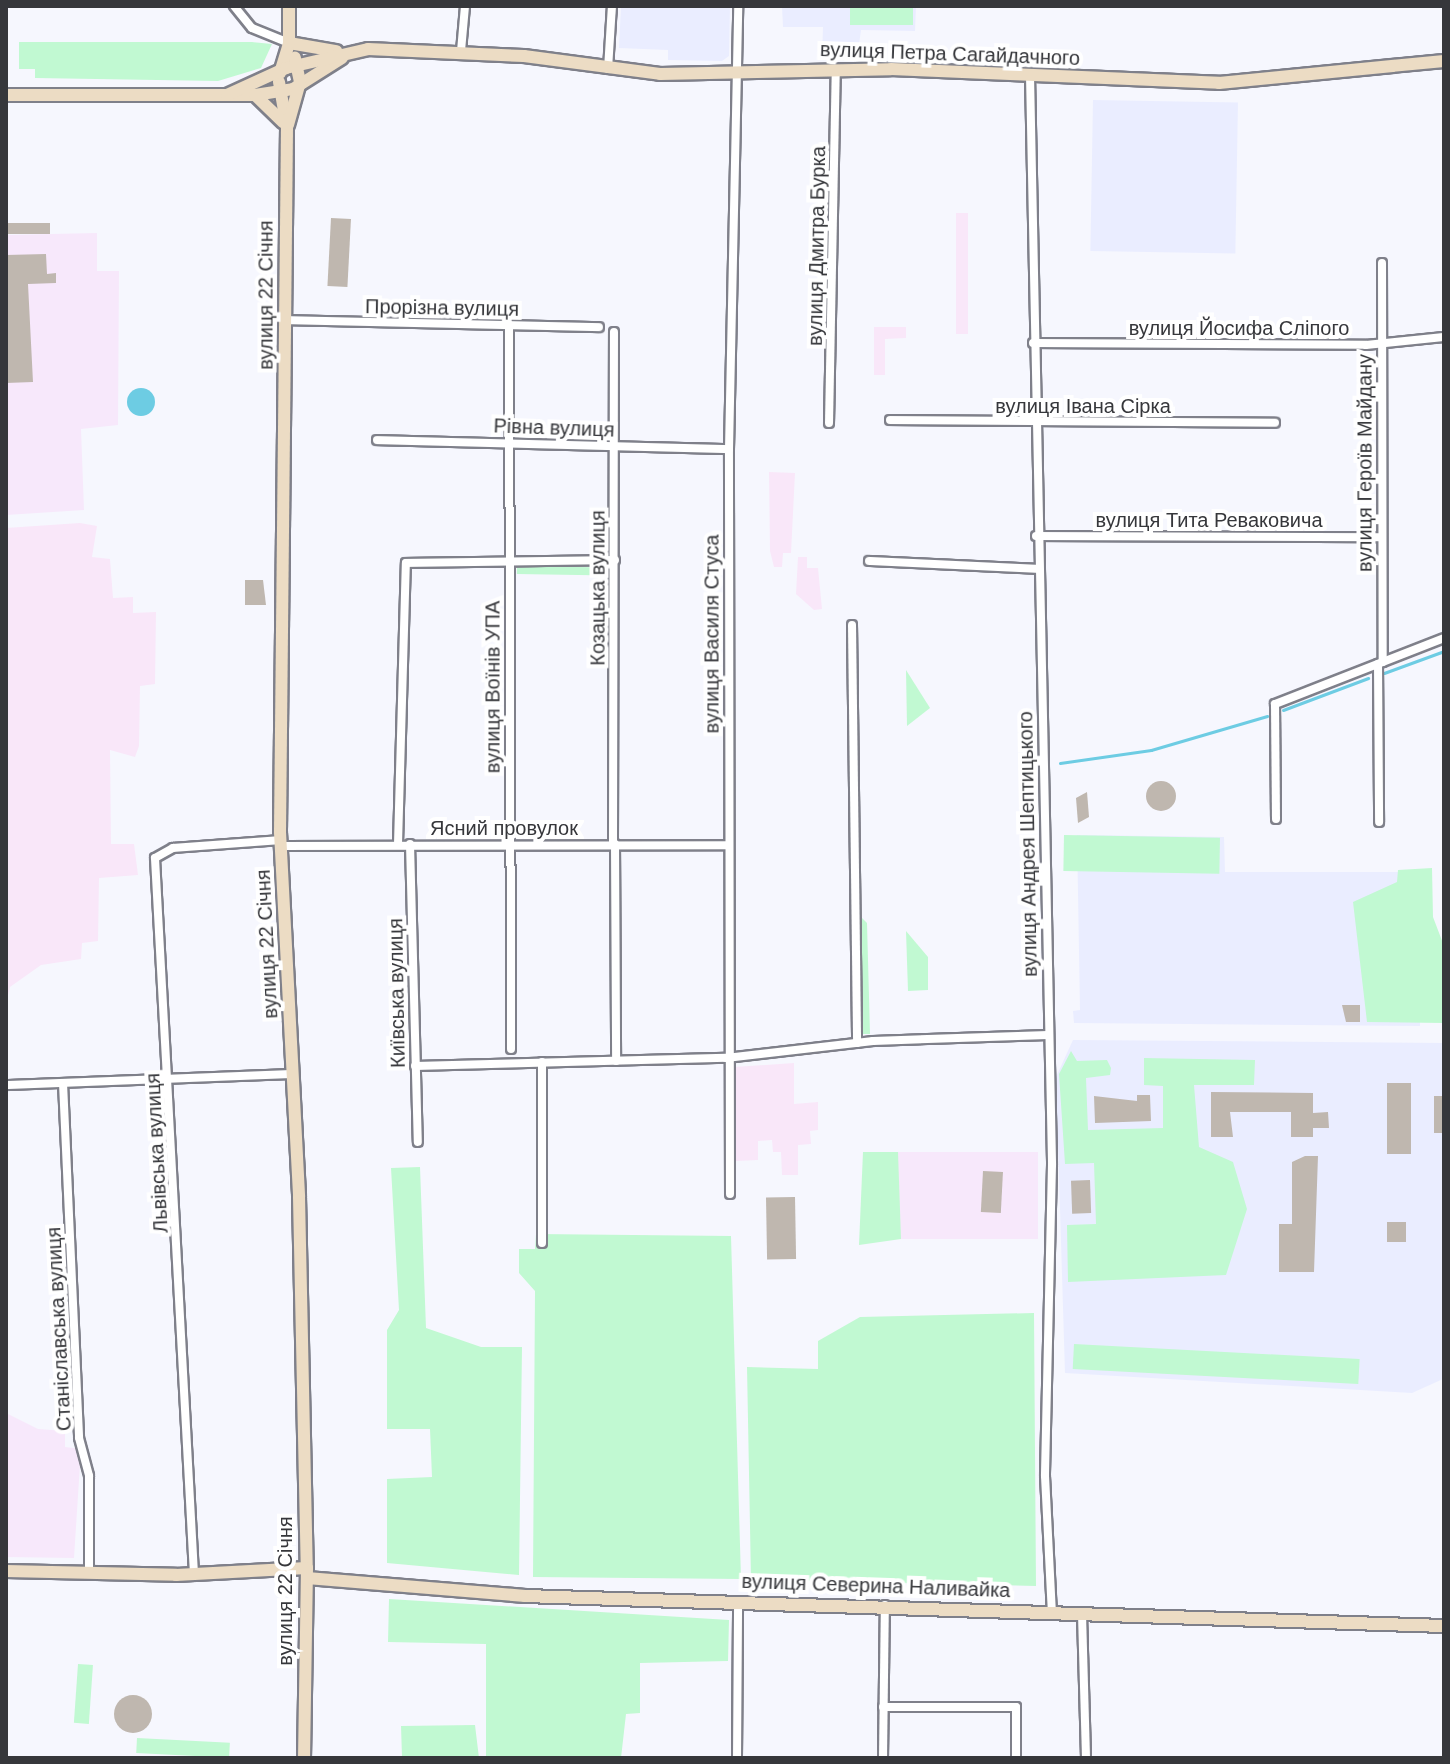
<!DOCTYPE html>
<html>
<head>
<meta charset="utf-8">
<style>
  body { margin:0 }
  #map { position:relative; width:1450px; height:1764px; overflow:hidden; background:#f6f7fe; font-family:Arial,sans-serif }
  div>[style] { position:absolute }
  .commercial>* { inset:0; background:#f7e8fb; transform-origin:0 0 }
  .industrial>* { inset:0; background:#f9e7f9; transform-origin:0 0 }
  .built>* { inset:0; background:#eaedff; transform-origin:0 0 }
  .green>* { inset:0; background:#c1f9d2; transform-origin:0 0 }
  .water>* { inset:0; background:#6dcce3 }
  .round { border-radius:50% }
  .stream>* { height:3px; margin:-1.5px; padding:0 1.5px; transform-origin:1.5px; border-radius:1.5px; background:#6dcce3 }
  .building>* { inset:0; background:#bfb7af; transform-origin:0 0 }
  .roads { filter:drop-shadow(2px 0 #7f808a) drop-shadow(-2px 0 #7f808a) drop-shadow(0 2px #7f808a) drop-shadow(0 -2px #7f808a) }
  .street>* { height:8px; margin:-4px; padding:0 4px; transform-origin:4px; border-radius:4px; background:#fff }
  .secondary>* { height:12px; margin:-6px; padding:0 6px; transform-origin:6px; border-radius:6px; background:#ecdcc4 }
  span { translate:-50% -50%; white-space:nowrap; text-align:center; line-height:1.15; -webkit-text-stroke:8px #fff; paint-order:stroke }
  .street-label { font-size:20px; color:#36373b }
  .frame { position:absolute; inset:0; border:8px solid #36373b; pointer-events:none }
</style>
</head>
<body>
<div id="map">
  <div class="commercial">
    <i style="clip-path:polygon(97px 233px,97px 271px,119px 271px,118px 425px,81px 429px,84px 510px,6px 515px,6px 235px)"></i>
    <i style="left:898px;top:1152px;width:140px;height:87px"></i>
    <i style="clip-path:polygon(6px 1413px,38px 1429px,65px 1431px,65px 1447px,81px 1449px,74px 1558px,6px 1557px)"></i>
  </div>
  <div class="industrial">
    <i style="left:956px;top:213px;width:12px;height:121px"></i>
    <i style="clip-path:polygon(874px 327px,906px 327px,906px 338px,885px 339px,885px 375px,874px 375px)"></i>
    <i style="clip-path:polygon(769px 472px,795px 473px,791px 553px,783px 553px,782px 567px,774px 567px,770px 551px)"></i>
    <i style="clip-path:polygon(80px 523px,97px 526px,92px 557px,110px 559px,113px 598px,133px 597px,133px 613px,156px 612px,155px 684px,140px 686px,139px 746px,135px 757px,110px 750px,111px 844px,134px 844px,138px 875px,99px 878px,98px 941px,82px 943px,81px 959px,41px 965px,10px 987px,6px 1004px,6px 528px)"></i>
    <i style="clip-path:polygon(798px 557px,807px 557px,807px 568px,818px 568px,822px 609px,814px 610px,796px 594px)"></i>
    <i style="clip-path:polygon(794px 1063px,794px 1104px,818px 1102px,818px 1130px,810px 1131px,811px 1144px,798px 1145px,798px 1175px,782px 1175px,781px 1152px,773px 1152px,772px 1140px,758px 1141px,758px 1160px,736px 1161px,734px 1067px)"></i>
  </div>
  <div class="built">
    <i style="clip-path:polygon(621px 6px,730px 6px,729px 56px,722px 61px,668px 60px,668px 50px,619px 48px)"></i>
    <i style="clip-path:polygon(782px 6px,916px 6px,915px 31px,861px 30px,857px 59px,822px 59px,823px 27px,783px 27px)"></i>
    <i style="left:1093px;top:100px;width:145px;height:151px;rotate:1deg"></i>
    <i style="clip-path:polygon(1077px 835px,1224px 837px,1225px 872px,1418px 872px,1420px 1026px,1074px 1023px,1073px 1011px,1080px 1010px)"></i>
    <i style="clip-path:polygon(1073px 1040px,1444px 1043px,1443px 1379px,1412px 1393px,1065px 1373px,1056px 1077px)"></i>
  </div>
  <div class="green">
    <i style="left:850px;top:6px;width:63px;height:19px"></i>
    <i style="clip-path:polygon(19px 42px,252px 42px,272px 44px,261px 68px,218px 81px,35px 78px,35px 69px,19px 69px)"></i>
    <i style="left:517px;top:566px;width:92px;height:8px;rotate:1deg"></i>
    <i style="clip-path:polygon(906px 670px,930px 708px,907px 726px)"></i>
    <i style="left:1064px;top:835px;width:156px;height:36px;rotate:1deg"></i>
    <i style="clip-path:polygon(1432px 868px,1433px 917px,1444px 946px,1444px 1023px,1367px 1022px,1353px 902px,1397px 882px,1398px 870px)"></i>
    <i style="clip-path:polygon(859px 915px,867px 923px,870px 1034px,860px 1034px)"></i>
    <i style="clip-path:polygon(906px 931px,928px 957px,928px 990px,908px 991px)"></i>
    <i style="clip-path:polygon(1071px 1051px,1077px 1061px,1107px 1060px,1111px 1068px,1110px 1075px,1086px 1078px,1088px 1130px,1163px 1128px,1163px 1086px,1144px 1085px,1144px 1058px,1255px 1060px,1254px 1085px,1194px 1085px,1199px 1147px,1233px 1162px,1247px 1209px,1226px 1275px,1068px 1282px,1067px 1225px,1096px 1224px,1094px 1163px,1065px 1164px,1059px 1074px)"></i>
    <i style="clip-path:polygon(863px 1152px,898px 1152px,901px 1239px,859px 1245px)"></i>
    <i style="clip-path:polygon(420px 1167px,426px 1328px,481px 1347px,522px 1347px,519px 1575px,387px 1563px,387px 1479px,432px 1477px,430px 1429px,387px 1429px,387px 1330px,399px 1310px,391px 1168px)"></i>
    <i style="clip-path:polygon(536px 1234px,731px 1236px,741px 1579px,533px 1577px,535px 1291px,519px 1273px,519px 1249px,535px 1249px)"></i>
    <i style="clip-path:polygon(1034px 1313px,1036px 1586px,751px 1580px,747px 1367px,818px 1369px,818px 1341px,860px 1317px)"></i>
    <i style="left:1074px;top:1344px;width:286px;height:25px;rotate:3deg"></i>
    <i style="clip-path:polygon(389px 1599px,729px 1620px,728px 1661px,640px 1663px,640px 1713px,626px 1714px,621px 1758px,486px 1758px,486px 1644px,388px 1642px)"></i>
    <i style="left:78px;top:1664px;width:15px;height:59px;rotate:4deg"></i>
    <i style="clip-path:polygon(475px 1725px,479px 1758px,394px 1758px,402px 1757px,401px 1726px)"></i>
    <i style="left:137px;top:1738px;width:93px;height:15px;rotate:3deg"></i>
  </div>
  <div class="water">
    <i class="round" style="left:127px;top:388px;width:28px;height:28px"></i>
  </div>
  <div class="stream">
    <i style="left:1384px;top:673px;width:64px;rotate:-20.1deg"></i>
    <i style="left:1283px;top:710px;width:91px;rotate:-20.6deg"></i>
    <i style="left:1060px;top:763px;width:92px;rotate:-8.1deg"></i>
    <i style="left:1151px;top:750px;width:121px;rotate:-16.3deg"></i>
  </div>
  <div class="building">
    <i style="left:331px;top:218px;width:20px;height:68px;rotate:3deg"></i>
    <i style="left:50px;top:223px;width:11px;height:44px;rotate:90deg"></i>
    <i style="clip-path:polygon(46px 254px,47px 274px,56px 273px,56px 283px,28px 284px,33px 382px,6px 383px,6px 255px)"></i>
    <i style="clip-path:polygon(245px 580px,263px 580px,266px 605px,245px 605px)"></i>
    <i class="round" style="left:1146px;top:781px;width:30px;height:30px"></i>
    <i style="clip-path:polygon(1087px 792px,1089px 817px,1078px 823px,1076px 798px)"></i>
    <i style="clip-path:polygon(1342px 1005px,1360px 1005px,1360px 1022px,1346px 1022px)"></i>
    <i style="left:1387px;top:1083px;width:24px;height:71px"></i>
    <i style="clip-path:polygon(1211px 1092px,1313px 1093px,1313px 1113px,1328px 1112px,1329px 1128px,1313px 1128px,1313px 1137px,1291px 1137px,1291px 1112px,1230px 1112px,1233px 1137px,1211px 1137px)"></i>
    <i style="clip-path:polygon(1137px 1095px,1150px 1095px,1151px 1121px,1095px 1123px,1094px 1096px,1137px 1101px)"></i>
    <i style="left:1434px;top:1096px;width:10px;height:37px"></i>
    <i style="clip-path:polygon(1305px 1156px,1318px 1156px,1314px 1272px,1279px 1272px,1279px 1224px,1292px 1224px,1292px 1162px)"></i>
    <i style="left:983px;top:1171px;width:20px;height:41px;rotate:3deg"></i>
    <i style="left:1090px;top:1180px;width:33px;height:19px;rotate:88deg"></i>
    <i style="left:795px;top:1197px;width:62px;height:29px;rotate:89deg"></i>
    <i style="left:1387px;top:1222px;width:19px;height:20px"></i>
    <i class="round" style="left:114px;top:1695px;width:38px;height:38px"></i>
  </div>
  <div class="roads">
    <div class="street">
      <i style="left:234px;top:6px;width:28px;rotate:51deg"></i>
      <i style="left:252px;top:28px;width:40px;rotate:22deg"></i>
      <i style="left:461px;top:51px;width:45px;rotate:-84.9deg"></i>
      <i style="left:608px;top:69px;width:63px;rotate:-86.4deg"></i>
      <i style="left:1030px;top:75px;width:1090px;rotate:88.84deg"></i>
      <i style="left:1052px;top:1165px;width:311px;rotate:91.3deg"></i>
      <i style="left:1045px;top:1476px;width:137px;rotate:87.1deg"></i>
      <i style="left:1382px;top:263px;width:399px;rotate:89.9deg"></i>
      <i style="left:285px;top:320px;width:314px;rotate:1.3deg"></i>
      <i style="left:509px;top:325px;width:724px;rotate:89.84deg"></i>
      <i style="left:1033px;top:343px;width:333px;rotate:0.3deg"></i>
      <i style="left:1366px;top:345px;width:78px;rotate:-5.9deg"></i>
      <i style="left:890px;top:420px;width:385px;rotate:0.4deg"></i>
      <i style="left:829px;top:423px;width:354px;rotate:-88.9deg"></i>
      <i style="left:377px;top:440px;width:352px;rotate:1.5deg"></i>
      <i style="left:1036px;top:536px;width:345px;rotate:0.2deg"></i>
      <i style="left:869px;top:561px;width:168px;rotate:2.7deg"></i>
      <i style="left:852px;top:625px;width:418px;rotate:89.3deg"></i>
      <i style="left:1378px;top:664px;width:158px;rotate:89.6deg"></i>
      <i style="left:1276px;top:819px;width:115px;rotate:-90.5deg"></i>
      <i style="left:1275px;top:704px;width:181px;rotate:-21.3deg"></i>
      <i style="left:398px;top:844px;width:281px;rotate:-88.4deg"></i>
      <i style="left:406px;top:563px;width:209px;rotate:-0.8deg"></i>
      <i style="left:410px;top:844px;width:298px;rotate:88.5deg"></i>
      <i style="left:613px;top:844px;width:512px;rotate:-89.89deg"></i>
      <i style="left:615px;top:844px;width:217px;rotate:89.7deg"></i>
      <i style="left:281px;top:846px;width:447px;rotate:-0.1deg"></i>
      <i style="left:542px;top:1062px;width:181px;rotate:90deg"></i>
      <i style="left:415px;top:1066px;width:311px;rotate:-1.5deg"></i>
      <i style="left:726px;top:1058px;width:148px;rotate:-6.6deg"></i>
      <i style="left:873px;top:1041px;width:175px;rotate:-2deg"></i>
      <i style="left:63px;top:1083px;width:355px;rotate:87.4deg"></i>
      <i style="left:79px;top:1438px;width:39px;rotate:75deg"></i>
      <i style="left:89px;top:1476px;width:97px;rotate:90deg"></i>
      <i style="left:6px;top:1085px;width:288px;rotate:-2.2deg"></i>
      <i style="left:730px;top:1194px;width:745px;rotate:-90.08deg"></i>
      <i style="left:729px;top:449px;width:443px;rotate:-88.8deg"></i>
      <i style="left:194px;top:1574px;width:717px;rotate:-93.12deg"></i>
      <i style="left:155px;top:858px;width:21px;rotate:-29deg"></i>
      <i style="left:173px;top:848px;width:108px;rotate:-4.2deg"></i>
      <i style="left:1082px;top:1614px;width:144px;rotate:88.4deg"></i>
      <i style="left:883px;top:1707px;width:133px"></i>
      <i style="left:1016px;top:1707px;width:51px;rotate:90deg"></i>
      <i style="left:737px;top:1758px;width:157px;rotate:-89.6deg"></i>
      <i style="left:883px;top:1758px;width:153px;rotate:-89.3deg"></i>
    </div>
    <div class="secondary">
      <i style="left:289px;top:43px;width:48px;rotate:9.7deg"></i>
      <i style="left:280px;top:73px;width:31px;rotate:-73deg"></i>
      <i style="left:289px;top:43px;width:37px;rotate:-90deg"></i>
      <i style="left:279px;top:82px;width:47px;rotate:80.1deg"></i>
      <i style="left:287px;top:128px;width:704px;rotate:90.57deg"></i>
      <i style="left:280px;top:832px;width:365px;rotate:87deg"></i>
      <i style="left:299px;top:1197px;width:371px;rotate:88.8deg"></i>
      <i style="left:307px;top:1568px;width:190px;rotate:90.9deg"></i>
      <i style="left:6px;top:95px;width:249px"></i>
      <i style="left:255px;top:95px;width:38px;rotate:-9deg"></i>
      <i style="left:293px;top:89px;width:58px;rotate:-32.3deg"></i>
      <i style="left:227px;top:95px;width:65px;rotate:-24.6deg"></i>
      <i style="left:286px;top:68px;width:84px;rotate:-13deg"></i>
      <i style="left:368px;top:49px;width:156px;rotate:2.6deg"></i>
      <i style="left:524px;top:56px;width:137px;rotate:7.5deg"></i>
      <i style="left:660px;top:74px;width:231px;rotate:-1.2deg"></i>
      <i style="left:891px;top:69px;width:328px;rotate:2.4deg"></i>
      <i style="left:1219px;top:83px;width:226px;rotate:-5.6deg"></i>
      <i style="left:255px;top:95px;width:39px;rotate:44deg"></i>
      <i style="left:288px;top:125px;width:45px;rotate:-74.4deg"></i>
      <i style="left:300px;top:82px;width:25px;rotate:-102deg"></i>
      <i style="left:6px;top:1571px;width:170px;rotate:1.3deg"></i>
      <i style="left:176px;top:1575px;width:131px;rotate:-3.1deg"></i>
      <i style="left:307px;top:1578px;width:219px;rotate:4.7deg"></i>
      <i style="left:525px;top:1596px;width:919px;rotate:1.87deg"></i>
    </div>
  </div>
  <div class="street-label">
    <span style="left:950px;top:54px;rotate:2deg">вулиця Петра Сагайдачного</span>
    <span style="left:817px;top:246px;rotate:-89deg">вулиця Дмитра Бурка</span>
    <span style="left:266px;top:295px;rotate:-90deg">вулиця 22 Січня</span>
    <span style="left:442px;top:308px;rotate:1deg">Прорізна вулиця</span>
    <span style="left:1239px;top:328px">вулиця Йосифа Сліпого</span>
    <span style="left:1083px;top:406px">вулиця Івана Сірка</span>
    <span style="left:554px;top:428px;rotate:2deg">Рівна вулиця</span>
    <span style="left:1365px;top:463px;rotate:-90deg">вулиця Героїв Майдану</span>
    <span style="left:1209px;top:520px">вулиця Тита Реваковича</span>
    <span style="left:598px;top:588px;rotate:-90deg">Козацька вулиця</span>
    <span style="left:712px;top:634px;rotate:-90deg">вулиця Василя Стуса</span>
    <span style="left:493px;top:687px;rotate:-90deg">вулиця Воїнів УПА</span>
    <span style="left:504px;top:828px">Ясний провулок</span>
    <span style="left:1028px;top:844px;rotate:-91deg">вулиця Андрея Шептицького</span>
    <span style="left:267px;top:944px;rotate:-93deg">вулиця 22 Січня</span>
    <span style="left:397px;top:993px;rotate:-91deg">Київська вулиця</span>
    <span style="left:157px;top:1153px;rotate:-93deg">Львівська вулиця</span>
    <span style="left:59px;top:1329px;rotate:-93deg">Станіславська вулиця</span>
    <span style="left:876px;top:1586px;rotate:2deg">вулиця Северина Наливайка</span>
    <span style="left:285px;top:1591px;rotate:-90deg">вулиця 22 Січня</span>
  </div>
  <div class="frame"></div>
</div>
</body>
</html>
